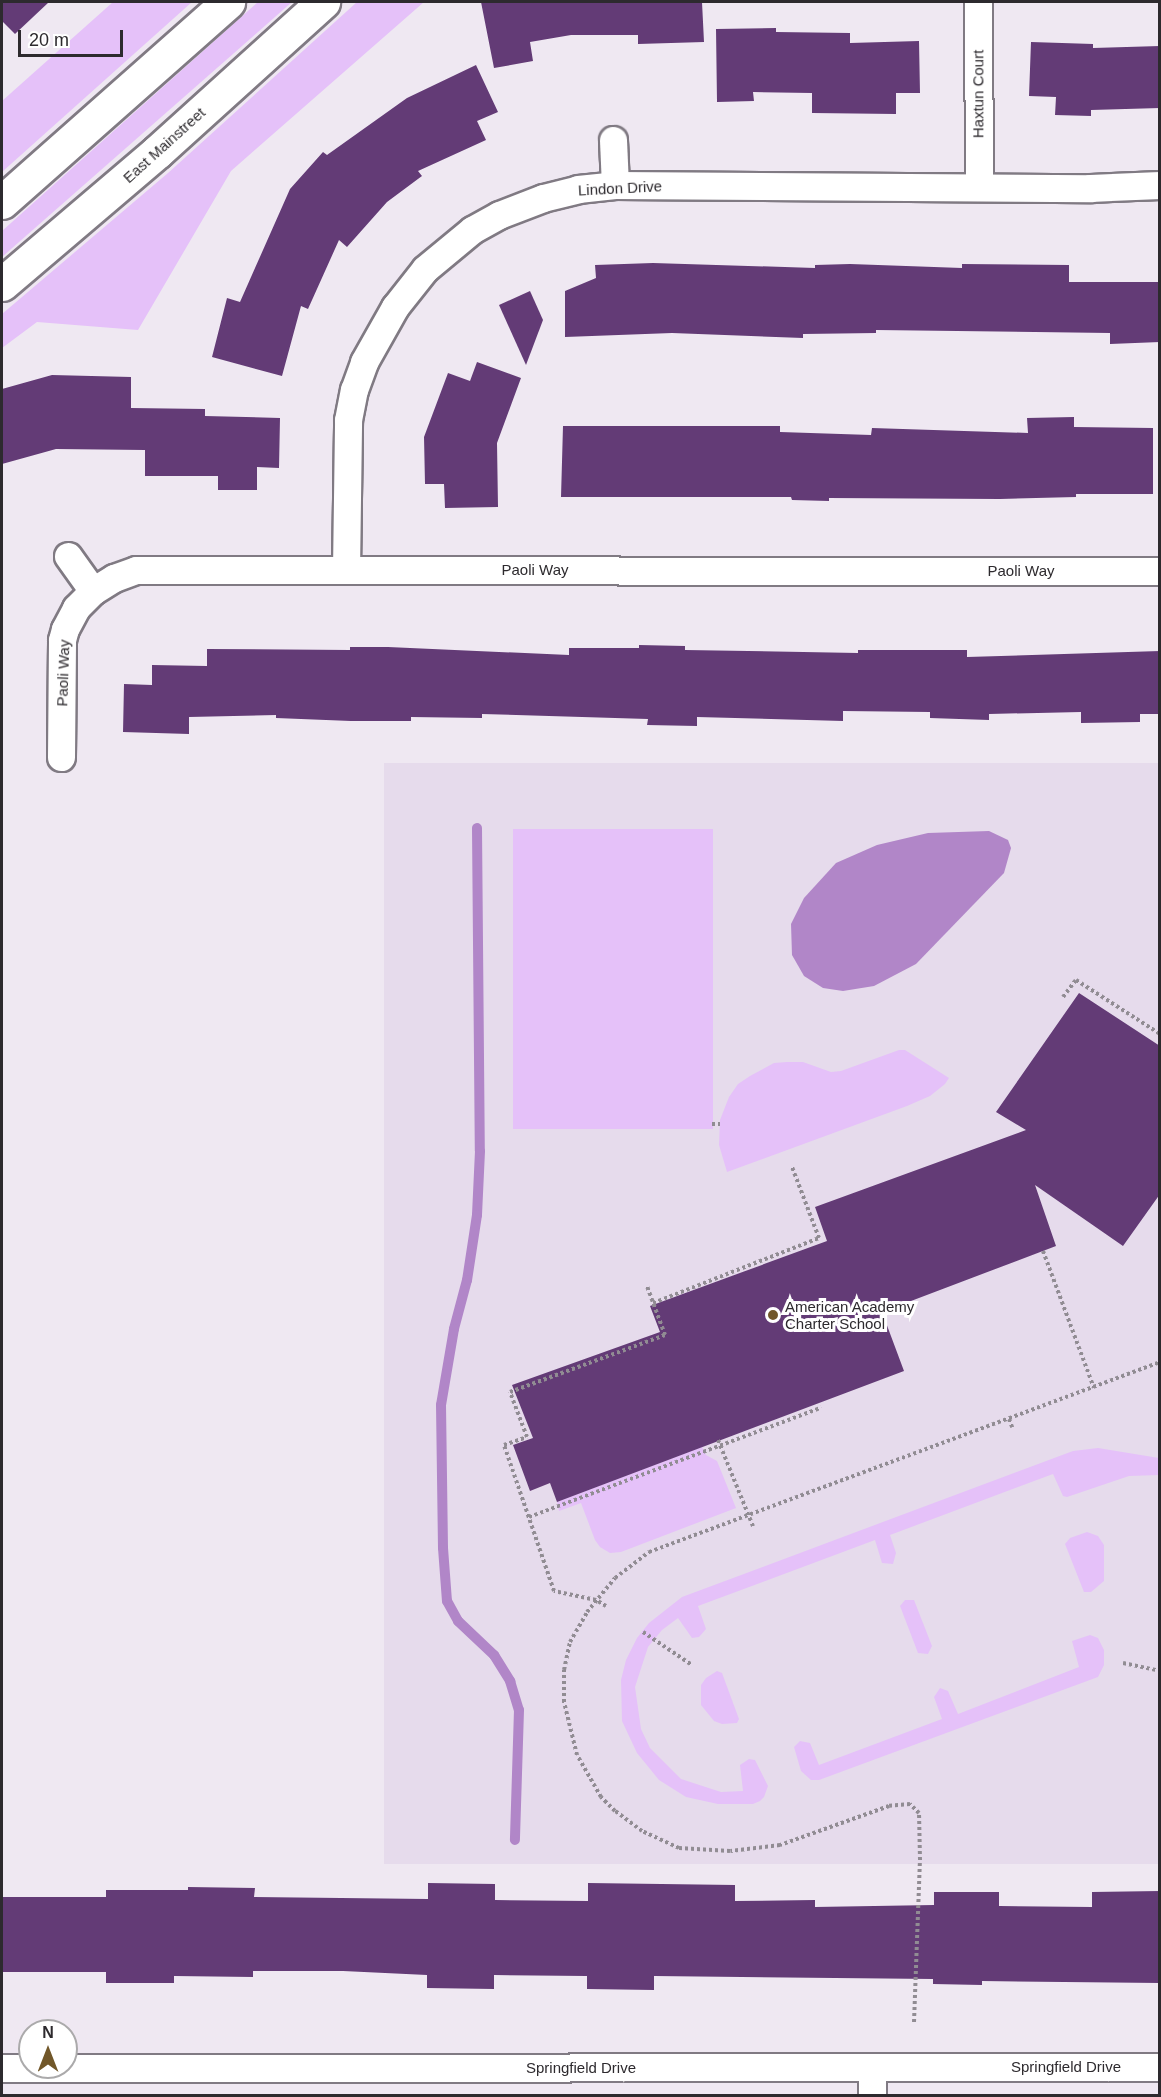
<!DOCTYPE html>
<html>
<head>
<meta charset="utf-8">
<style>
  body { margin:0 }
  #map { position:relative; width:1161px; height:2097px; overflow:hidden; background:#efe8f2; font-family:Helvetica,sans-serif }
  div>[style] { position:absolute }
  .built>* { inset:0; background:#e6dbec; transform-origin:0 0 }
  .green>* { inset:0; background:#e5c1f9; transform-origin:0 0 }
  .water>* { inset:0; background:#b186c8 }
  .stream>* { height:10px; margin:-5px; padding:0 5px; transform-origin:5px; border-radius:5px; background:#b186c8 }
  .building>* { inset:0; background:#633b76 }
  .path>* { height:4px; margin-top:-2px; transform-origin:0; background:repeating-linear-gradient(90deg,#918c93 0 3px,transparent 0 6px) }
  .roads { filter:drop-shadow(2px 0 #807a83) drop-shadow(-2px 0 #807a83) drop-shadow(0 2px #807a83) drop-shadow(0 -2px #807a83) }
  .street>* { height:27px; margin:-13.5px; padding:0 13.5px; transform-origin:13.5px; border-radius:13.5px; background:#fff }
  .primary>* { height:33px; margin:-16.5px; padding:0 16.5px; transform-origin:16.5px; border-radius:16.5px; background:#fff }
  .dots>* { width:16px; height:16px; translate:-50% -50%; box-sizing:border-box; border:3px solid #fff; border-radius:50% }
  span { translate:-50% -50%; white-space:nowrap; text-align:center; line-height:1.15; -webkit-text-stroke:6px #fff; paint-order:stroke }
  .street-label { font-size:15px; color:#2d2a2e }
  .poi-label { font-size:15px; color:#2d2a2e }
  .left { translate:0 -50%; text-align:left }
  .frame { position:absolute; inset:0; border:3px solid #2d2a2e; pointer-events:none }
  .north { position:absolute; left:18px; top:2019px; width:60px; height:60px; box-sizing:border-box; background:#fff; border:2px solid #abaaab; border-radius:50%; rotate:0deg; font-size:16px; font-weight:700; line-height:24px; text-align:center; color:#2d2a2e }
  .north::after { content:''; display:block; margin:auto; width:21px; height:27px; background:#715729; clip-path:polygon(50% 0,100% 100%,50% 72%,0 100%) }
  .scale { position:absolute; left:18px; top:30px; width:105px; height:27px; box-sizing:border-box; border:3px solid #2d2a2e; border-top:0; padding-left:8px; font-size:18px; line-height:21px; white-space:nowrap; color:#2d2a2e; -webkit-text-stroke:4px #fff; paint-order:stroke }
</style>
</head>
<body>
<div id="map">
  <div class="built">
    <i style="left:384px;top:763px;width:775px;height:1101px"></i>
  </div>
  <div class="green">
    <i style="clip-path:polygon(113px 2px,192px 2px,2px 172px,2px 101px)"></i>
    <i style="clip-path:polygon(258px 2px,292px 2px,2px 257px,2px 231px)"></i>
    <i style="clip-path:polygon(357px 2px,424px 2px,231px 171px,138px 330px,37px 322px,2px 348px,2px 314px,168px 173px)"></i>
    <i style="left:513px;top:829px;width:200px;height:300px"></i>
    <i style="clip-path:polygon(899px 1050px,905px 1050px,949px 1078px,945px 1084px,930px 1096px,907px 1106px,727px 1172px,719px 1145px,720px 1120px,729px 1097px,738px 1084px,750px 1076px,774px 1063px,787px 1062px,803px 1062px,831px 1072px,841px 1071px)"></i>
    <i style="clip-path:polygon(702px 1447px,706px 1455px,717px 1461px,736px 1508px,621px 1552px,610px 1553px,600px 1547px,595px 1540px,581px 1503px,559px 1511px,557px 1502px)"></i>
    <i style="clip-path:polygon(1098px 1448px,1159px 1458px,1159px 1475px,1129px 1476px,1067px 1497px,1063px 1496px,1053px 1474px,890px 1535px,896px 1553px,893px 1564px,882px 1563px,875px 1540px,698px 1606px,706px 1629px,699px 1637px,692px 1638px,678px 1618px,662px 1630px,648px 1647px,635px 1687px,641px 1729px,650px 1748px,681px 1779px,721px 1792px,743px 1791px,740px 1765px,749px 1759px,755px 1760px,768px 1786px,764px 1797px,760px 1801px,753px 1804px,718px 1804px,686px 1797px,659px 1780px,637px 1753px,622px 1721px,621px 1680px,626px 1660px,637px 1638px,649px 1623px,682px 1597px,1073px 1451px)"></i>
    <i style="clip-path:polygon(1087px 1532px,1098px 1536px,1104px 1545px,1104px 1581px,1091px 1592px,1084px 1592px,1065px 1544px,1070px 1538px)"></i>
    <i style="clip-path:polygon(905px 1600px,914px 1600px,932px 1646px,928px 1654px,918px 1653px,900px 1606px)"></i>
    <i style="clip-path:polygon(1090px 1635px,1098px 1638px,1104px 1650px,1104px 1665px,1098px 1677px,819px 1780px,811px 1780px,801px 1771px,794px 1747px,800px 1741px,810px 1743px,819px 1765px,942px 1719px,934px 1697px,940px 1688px,948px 1691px,958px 1714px,1079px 1667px,1072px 1641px)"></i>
    <i style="clip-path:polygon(717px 1671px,722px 1673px,739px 1719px,737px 1723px,722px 1724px,714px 1721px,701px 1705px,701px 1685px,706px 1678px)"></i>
  </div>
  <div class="water">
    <i style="clip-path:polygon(989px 831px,1008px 840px,1011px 848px,1004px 873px,916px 964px,874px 986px,843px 991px,823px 988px,804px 976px,792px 955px,791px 924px,804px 898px,836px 863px,877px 845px,928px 833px)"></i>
  </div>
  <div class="stream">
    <i style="left:477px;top:828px;width:323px;rotate:89.5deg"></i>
    <i style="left:480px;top:1151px;width:64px;rotate:92.7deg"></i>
    <i style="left:477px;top:1215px;width:66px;rotate:98.7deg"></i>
    <i style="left:467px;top:1280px;width:51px;rotate:104.9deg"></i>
    <i style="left:454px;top:1329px;width:77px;rotate:99.7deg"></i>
    <i style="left:441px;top:1405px;width:143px;rotate:89.2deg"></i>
    <i style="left:443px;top:1548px;width:53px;rotate:85.7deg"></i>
    <i style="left:447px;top:1601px;width:23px;rotate:61deg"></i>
    <i style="left:458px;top:1621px;width:50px;rotate:43.4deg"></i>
    <i style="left:494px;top:1655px;width:31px;rotate:58deg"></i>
    <i style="left:510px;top:1681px;width:30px;rotate:73deg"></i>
    <i style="left:519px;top:1710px;width:130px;rotate:91.8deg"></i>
  </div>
  <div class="building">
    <i style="clip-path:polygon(2px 2px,49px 2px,15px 34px,2px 21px)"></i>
    <i style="clip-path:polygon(481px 2px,702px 2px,704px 42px,638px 44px,638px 35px,571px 35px,530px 42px,533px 61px,494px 68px)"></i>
    <i style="clip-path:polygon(776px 28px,776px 32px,850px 33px,850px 43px,919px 41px,920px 93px,896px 93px,896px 114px,812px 113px,812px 93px,753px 92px,754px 101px,717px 102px,716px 29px)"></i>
    <i style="clip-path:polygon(1031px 42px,1093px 44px,1093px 48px,1160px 46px,1160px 108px,1091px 110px,1091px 116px,1055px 115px,1056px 97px,1029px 96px)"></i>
    <i style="clip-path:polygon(476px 65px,498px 112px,477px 121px,486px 140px,418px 171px,422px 176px,387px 202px,347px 247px,339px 240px,308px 309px,301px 306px,282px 376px,212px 357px,227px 298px,240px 302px,290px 189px,323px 152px,327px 155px,407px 98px)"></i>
    <i style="clip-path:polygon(653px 263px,815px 268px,815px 265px,850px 264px,962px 268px,962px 264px,1069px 265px,1069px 282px,1160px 282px,1160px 342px,1110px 344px,1110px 333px,876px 330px,876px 333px,803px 334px,803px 338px,672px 333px,565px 337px,565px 291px,596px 278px,595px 265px)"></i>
    <i style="clip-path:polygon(530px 291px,543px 320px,526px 365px,499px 305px)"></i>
    <i style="clip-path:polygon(477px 362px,521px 378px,497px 443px,498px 507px,445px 508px,444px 484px,425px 484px,424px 437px,448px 373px,470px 381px)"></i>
    <i style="clip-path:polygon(52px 375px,131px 377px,131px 408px,205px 409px,205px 416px,280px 418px,279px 468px,257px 467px,257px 490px,218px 490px,218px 476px,145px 476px,145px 450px,56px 449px,2px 464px,2px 389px)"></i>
    <i style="clip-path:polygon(1074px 417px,1074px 427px,1153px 428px,1153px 494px,1076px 494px,1076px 497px,1000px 499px,829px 498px,829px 501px,792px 500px,791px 497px,561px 497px,563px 426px,780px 426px,780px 432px,871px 435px,872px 428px,1028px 433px,1027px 418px)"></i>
    <i style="clip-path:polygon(639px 645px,685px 646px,685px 650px,858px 653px,858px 650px,967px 650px,967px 657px,1160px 651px,1160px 714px,1140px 714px,1140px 722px,1081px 723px,1081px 712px,989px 714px,989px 720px,930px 718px,930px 712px,843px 711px,843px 721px,697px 717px,697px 726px,647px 725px,648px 719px,482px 714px,482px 718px,411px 717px,411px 721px,351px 721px,276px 718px,276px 715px,189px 717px,189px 734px,123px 732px,124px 684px,152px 685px,152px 665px,207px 666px,207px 649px,350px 650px,350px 647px,388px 647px,569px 655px,569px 648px,639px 648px)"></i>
    <i style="clip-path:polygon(1079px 993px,1160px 1046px,1160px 1194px,1123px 1246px,1035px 1185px,1056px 1246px,882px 1312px,904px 1371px,557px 1502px,550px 1483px,530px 1491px,513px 1445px,533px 1438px,512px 1385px,660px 1332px,650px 1306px,827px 1241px,815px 1207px,1026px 1130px,996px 1112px)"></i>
    <i style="clip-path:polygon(428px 1883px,495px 1884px,495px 1900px,588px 1901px,588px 1883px,735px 1885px,735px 1901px,815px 1900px,815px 1907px,934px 1905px,934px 1892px,999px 1892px,999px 1906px,1092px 1907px,1092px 1892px,1160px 1891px,1160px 1983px,982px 1981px,982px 1985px,933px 1984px,933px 1979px,654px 1976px,654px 1990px,587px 1989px,587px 1976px,494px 1975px,494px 1989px,427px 1988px,427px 1975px,343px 1971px,253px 1971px,253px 1977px,174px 1976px,174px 1983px,106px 1983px,106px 1972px,2px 1972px,2px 1897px,106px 1897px,106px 1890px,188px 1890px,188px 1887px,255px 1888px,254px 1897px,428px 1899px)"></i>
  </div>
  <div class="path">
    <i style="left:1063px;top:997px;width:21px;rotate:-53deg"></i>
    <i style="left:1076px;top:980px;width:100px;rotate:32.7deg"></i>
    <i style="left:712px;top:1124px;width:8px"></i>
    <i style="left:1043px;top:1251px;width:146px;rotate:69.6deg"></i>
    <i style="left:653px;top:1303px;width:178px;rotate:-21.4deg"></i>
    <i style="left:819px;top:1238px;width:76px;rotate:-110.8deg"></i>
    <i style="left:1009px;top:1419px;width:9px;rotate:69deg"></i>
    <i style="left:718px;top:1440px;width:93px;rotate:67.9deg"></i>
    <i style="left:529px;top:1517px;width:312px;rotate:-20.5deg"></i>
    <i style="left:606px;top:1606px;width:12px;rotate:-149deg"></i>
    <i style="left:596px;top:1600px;width:43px;rotate:-167.9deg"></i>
    <i style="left:554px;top:1591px;width:154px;rotate:-108.9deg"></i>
    <i style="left:504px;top:1445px;width:24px;rotate:-19deg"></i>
    <i style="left:527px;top:1437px;width:48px;rotate:-110.7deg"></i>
    <i style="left:510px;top:1392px;width:165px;rotate:-20.2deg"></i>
    <i style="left:665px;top:1335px;width:52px;rotate:-110.2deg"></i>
    <i style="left:643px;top:1632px;width:59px;rotate:34deg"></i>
    <i style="left:1123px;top:1663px;width:38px;rotate:12deg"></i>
    <i style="left:914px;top:2022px;width:162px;rotate:-87.9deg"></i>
    <i style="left:920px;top:1860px;width:47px;rotate:-91.2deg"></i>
    <i style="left:919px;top:1813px;width:13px;rotate:-135deg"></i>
    <i style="left:910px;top:1804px;width:21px;rotate:175deg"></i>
    <i style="left:889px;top:1806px;width:116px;rotate:160.3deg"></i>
    <i style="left:780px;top:1845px;width:50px;rotate:173.2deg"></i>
    <i style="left:730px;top:1851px;width:51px;rotate:-176.6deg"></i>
    <i style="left:679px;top:1848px;width:41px;rotate:-155.3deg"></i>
    <i style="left:642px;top:1831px;width:34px;rotate:-143deg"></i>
    <i style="left:615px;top:1811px;width:20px;rotate:-135deg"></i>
    <i style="left:601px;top:1797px;width:48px;rotate:-119.7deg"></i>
    <i style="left:577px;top:1755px;width:55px;rotate:-103.8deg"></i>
    <i style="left:564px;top:1702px;width:32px;rotate:-90deg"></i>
    <i style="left:564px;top:1670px;width:29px;rotate:-78deg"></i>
    <i style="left:570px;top:1642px;width:34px;rotate:-60deg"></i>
    <i style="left:587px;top:1612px;width:44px;rotate:-50.5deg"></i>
    <i style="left:615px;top:1578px;width:43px;rotate:-37.4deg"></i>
    <i style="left:649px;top:1552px;width:545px;rotate:-20.4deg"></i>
  </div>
  <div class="roads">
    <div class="street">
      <i style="left:978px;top:2px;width:185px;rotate:89.7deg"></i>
      <i style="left:613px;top:140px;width:45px;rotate:87.5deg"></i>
      <i style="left:68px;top:556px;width:43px;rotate:54.5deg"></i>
      <i style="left:346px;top:570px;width:150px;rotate:-89.2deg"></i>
      <i style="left:348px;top:420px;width:31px;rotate:-79deg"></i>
      <i style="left:354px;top:390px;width:30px;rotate:-70deg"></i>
      <i style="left:364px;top:362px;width:63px;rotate:-60.6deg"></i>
      <i style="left:395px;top:307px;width:48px;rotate:-51.7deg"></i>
      <i style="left:425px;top:269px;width:61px;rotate:-39.7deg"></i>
      <i style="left:472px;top:230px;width:31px;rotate:-29deg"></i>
      <i style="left:499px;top:215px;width:47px;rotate:-21.1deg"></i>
      <i style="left:543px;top:198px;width:36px;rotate:-14deg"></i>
      <i style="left:578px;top:189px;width:37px;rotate:-6deg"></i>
      <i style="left:615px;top:185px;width:475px;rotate:0.4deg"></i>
      <i style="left:1090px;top:188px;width:70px;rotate:-2.5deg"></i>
      <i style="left:61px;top:757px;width:117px;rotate:-89.5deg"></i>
      <i style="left:62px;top:640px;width:11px;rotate:-75deg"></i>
      <i style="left:65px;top:629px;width:24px;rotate:-62deg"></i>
      <i style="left:76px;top:608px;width:24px;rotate:-45deg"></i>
      <i style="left:93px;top:591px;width:25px;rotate:-32deg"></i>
      <i style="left:114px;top:578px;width:23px;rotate:-20deg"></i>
      <i style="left:136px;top:570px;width:1024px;rotate:0.06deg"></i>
      <i style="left:2px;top:2068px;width:1158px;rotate:-0.05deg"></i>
      <i style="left:872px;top:2068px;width:28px;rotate:90deg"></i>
    </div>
    <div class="primary">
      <i style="left:2px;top:202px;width:302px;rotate:-41.5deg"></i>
      <i style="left:2px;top:284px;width:204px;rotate:-40.4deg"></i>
      <i style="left:157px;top:152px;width:224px;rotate:-42.1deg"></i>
    </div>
  </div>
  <div class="dots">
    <i style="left:773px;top:1315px;background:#715729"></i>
  </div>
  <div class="street-label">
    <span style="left:978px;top:94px;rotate:-90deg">Haxtun Court</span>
    <span style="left:164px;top:145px;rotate:-42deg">East Mainstreet</span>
    <span style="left:620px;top:188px;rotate:-3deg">Lindon Drive</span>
    <span style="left:535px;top:570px">Paoli Way</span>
    <span style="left:1021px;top:571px">Paoli Way</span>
    <span style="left:63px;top:673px;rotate:-88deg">Paoli Way</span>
    <span style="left:1066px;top:2067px">Springfield Drive</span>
    <span style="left:581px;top:2068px">Springfield Drive</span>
  </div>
  <div class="poi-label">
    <span class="left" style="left:785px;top:1315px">American Academy<br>Charter School</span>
  </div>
  <div class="frame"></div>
  <div class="north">N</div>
  <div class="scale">20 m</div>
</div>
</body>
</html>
